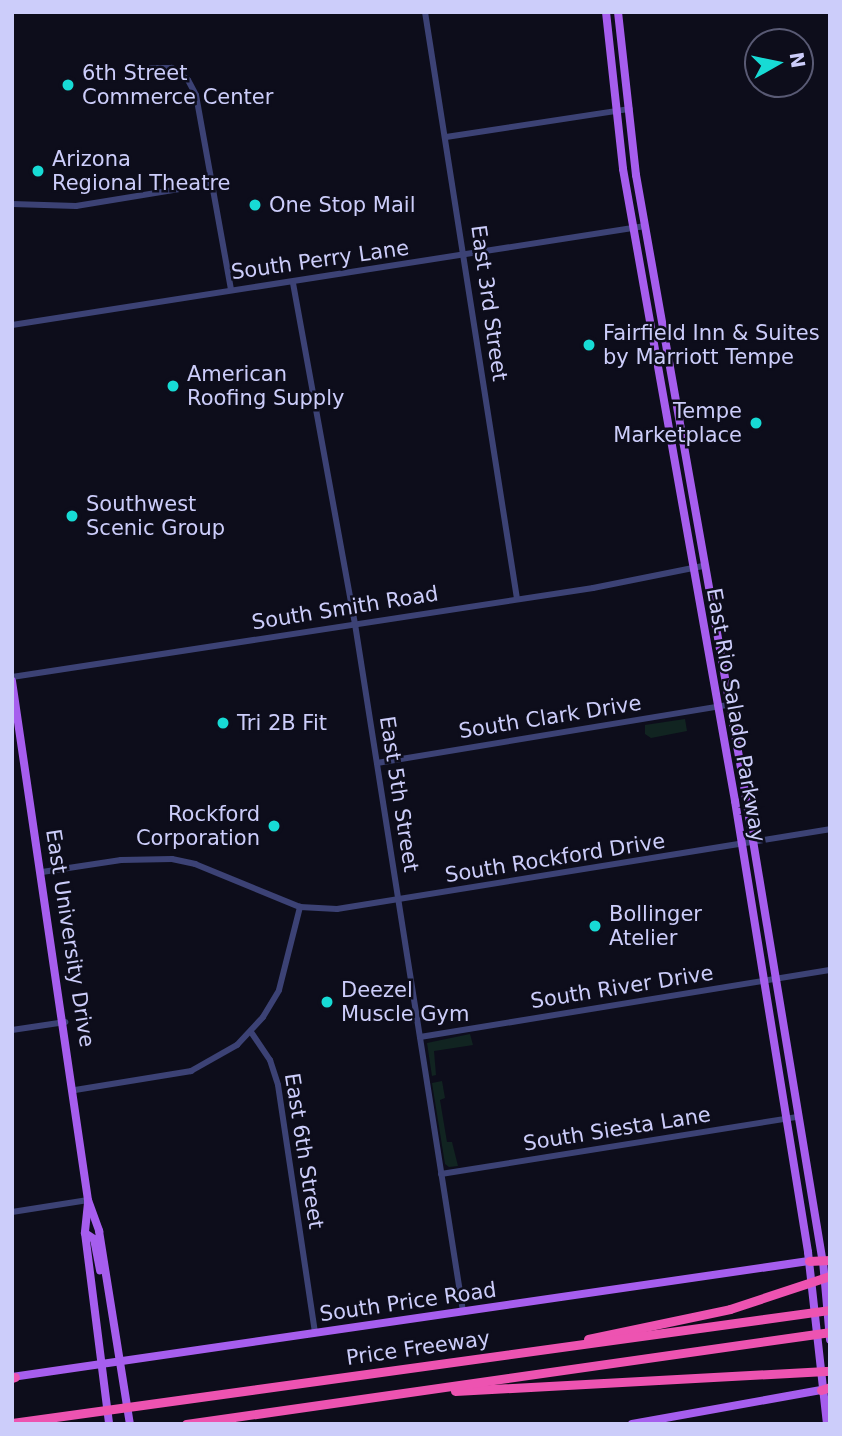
<!DOCTYPE html>
<html>
<head>
<meta charset="utf-8">
<style>
  body { margin:0 }
  #map { position:relative; width:842px; height:1436px; overflow:hidden; background:#0d0d1b; font-family:"DejaVu Sans",sans-serif }
  div>[style] { position:absolute }
  .green>* { inset:0; background:#112421 }
  .minor>* { height:6px; margin:-3px; padding:0 3px; transform-origin:3px; border-radius:3px; background:#3c4275 }
  .major>* { height:8px; margin:-4px; padding:0 4px; transform-origin:4px; border-radius:4px; background:#a65eee }
  .highway>* { height:9px; margin:-4.5px; padding:0 4.5px; transform-origin:4.5px; border-radius:4.5px; background:#ed53b1 }
  .dots>* { width:19px; height:19px; translate:-50% -50%; box-sizing:border-box; border:4px solid #0d0d1b; border-radius:50% }
  span { translate:-50% -50%; white-space:nowrap; text-align:center; line-height:1.15; -webkit-text-stroke:5px #0d0d1b; paint-order:stroke }
  .poi-label { font-size:21px; color:#cccdfa }
  .left { translate:0 -50%; text-align:left }
  .right { translate:-100% -50%; text-align:right }
  .street-label { font-size:21px; color:#cccdfa }
  .frame { position:absolute; inset:0; border:14px solid #cccdfa; pointer-events:none }
  .north { position:absolute; left:744px; top:28px; width:70px; height:70px; box-sizing:border-box; background:#0d0d1b; border:2px solid #595a74; border-radius:50%; rotate:81deg; font-size:19px; font-weight:700; line-height:28px; text-align:center; color:#cccdfa }
  .north::after { content:''; display:block; margin:auto; width:24px; height:32px; background:#17dbd5; clip-path:polygon(50% 0,100% 100%,50% 72%,0 100%) }
</style>
</head>
<body>
<div id="map">
  <div class="green">
    <i style="clip-path:polygon(685px 719px,687px 731px,651px 738px,645px 734px,645px 725px)"></i>
    <i style="clip-path:polygon(470px 1034px,473px 1045px,434px 1051px,436px 1075px,432px 1076px,427px 1043px)"></i>
    <i style="clip-path:polygon(442px 1081px,445px 1098px,440px 1100px,447px 1142px,452px 1142px,458px 1166px,449px 1167px,445px 1164px,432px 1083px)"></i>
  </div>
  <div class="minor">
    <i style="left:425px;top:12px;width:594px;rotate:81.09deg"></i>
    <i style="left:151px;top:68px;width:21px"></i>
    <i style="left:172px;top:68px;width:20px;rotate:37deg"></i>
    <i style="left:188px;top:80px;width:17px;rotate:62deg"></i>
    <i style="left:196px;top:95px;width:198px;rotate:79.8deg"></i>
    <i style="left:446px;top:137px;width:186px;rotate:-8.7deg"></i>
    <i style="left:12px;top:204px;width:64px;rotate:1.8deg"></i>
    <i style="left:76px;top:206px;width:137px;rotate:-9.3deg"></i>
    <i style="left:293px;top:283px;width:347px;rotate:79.7deg"></i>
    <i style="left:355px;top:624px;width:695px;rotate:81.07deg"></i>
    <i style="left:12px;top:325px;width:641px;rotate:-8.89deg"></i>
    <i style="left:12px;top:677px;width:588px;rotate:-8.71deg"></i>
    <i style="left:593px;top:588px;width:112px;rotate:-11.3deg"></i>
    <i style="left:377px;top:763px;width:356px;rotate:-9.4deg"></i>
    <i style="left:42px;top:872px;width:80px;rotate:-8.6deg"></i>
    <i style="left:121px;top:860px;width:51px;rotate:-1.1deg"></i>
    <i style="left:172px;top:859px;width:24px;rotate:12deg"></i>
    <i style="left:195px;top:864px;width:113px;rotate:22.3deg"></i>
    <i style="left:300px;top:907px;width:37px;rotate:3deg"></i>
    <i style="left:337px;top:909px;width:499px;rotate:-9.2deg"></i>
    <i style="left:12px;top:1030px;width:54px;rotate:-8.6deg"></i>
    <i style="left:251px;top:1032px;width:34px;rotate:56deg"></i>
    <i style="left:270px;top:1060px;width:26px;rotate:72deg"></i>
    <i style="left:278px;top:1085px;width:251px;rotate:81.5deg"></i>
    <i style="left:420px;top:1037px;width:415px;rotate:-9.3deg"></i>
    <i style="left:75px;top:1090px;width:118px;rotate:-9.3deg"></i>
    <i style="left:191px;top:1071px;width:53px;rotate:-29.5deg"></i>
    <i style="left:237px;top:1045px;width:38px;rotate:-47deg"></i>
    <i style="left:263px;top:1017px;width:31px;rotate:-59deg"></i>
    <i style="left:279px;top:990px;width:86px;rotate:-75.8deg"></i>
    <i style="left:441px;top:1174px;width:361px;rotate:-9.1deg"></i>
    <i style="left:12px;top:1212px;width:77px;rotate:-9deg"></i>
  </div>
  <div class="major">
    <i style="left:606px;top:12px;width:158px;rotate:83.8deg"></i>
    <i style="left:623px;top:169px;width:642px;rotate:79.95deg"></i>
    <i style="left:735px;top:801px;width:457px;rotate:80.8deg"></i>
    <i style="left:808px;top:1252px;width:173px;rotate:83.7deg"></i>
    <i style="left:618px;top:12px;width:164px;rotate:83.7deg"></i>
    <i style="left:636px;top:175px;width:602px;rotate:79.96deg"></i>
    <i style="left:741px;top:768px;width:500px;rotate:80.6deg"></i>
    <i style="left:823px;top:1261px;width:79px;rotate:84.9deg"></i>
    <i style="left:12px;top:681px;width:525px;rotate:81.67deg"></i>
    <i style="left:88px;top:1200px;width:33px;rotate:70deg"></i>
    <i style="left:99px;top:1231px;width:195px;rotate:80.9deg"></i>
    <i style="left:88px;top:1203px;width:30px;rotate:96deg"></i>
    <i style="left:85px;top:1233px;width:193px;rotate:82.8deg"></i>
    <i style="left:85px;top:1233px;width:11px;rotate:34deg"></i>
    <i style="left:94px;top:1239px;width:32px;rotate:79deg"></i>
    <i style="left:12px;top:1377px;width:805px;rotate:-8.28deg"></i>
    <i style="left:632px;top:1424px;width:192px;rotate:-10.2deg"></i>
  </div>
  <div class="highway">
    <i style="left:809px;top:1261px;width:21px;rotate:-3deg"></i>
    <i style="left:588px;top:1339px;width:145px;rotate:-11.9deg"></i>
    <i style="left:730px;top:1309px;width:105px;rotate:-18.3deg"></i>
    <i style="left:12px;top:1378px;width:3px;rotate:-18deg"></i>
    <i style="left:821px;top:1390px;width:9px;rotate:-18deg"></i>
    <i style="left:455px;top:1391px;width:376px;rotate:-3.1deg"></i>
    <i style="left:12px;top:1423px;width:826px;rotate:-7.87deg"></i>
    <i style="left:186px;top:1424px;width:651px;rotate:-8.13deg"></i>
  </div>
  <div class="dots">
    <i style="left:68px;top:85px;background:#17dbd5"></i>
    <i style="left:38px;top:171px;background:#17dbd5"></i>
    <i style="left:255px;top:205px;background:#17dbd5"></i>
    <i style="left:589px;top:345px;background:#17dbd5"></i>
    <i style="left:173px;top:386px;background:#17dbd5"></i>
    <i style="left:756px;top:423px;background:#17dbd5"></i>
    <i style="left:72px;top:516px;background:#17dbd5"></i>
    <i style="left:223px;top:723px;background:#17dbd5"></i>
    <i style="left:274px;top:826px;background:#17dbd5"></i>
    <i style="left:595px;top:926px;background:#17dbd5"></i>
    <i style="left:327px;top:1002px;background:#17dbd5"></i>
  </div>
  <div class="poi-label">
    <span class="left" style="left:82px;top:85px">6th Street<br>Commerce Center</span>
    <span class="left" style="left:52px;top:171px">Arizona<br>Regional Theatre</span>
    <span class="left" style="left:269px;top:205px">One Stop Mail</span>
    <span class="left" style="left:603px;top:345px">Fairfield Inn &amp; Suites<br>by Marriott Tempe</span>
    <span class="left" style="left:187px;top:386px">American<br>Roofing Supply</span>
    <span class="right" style="left:742px;top:423px">Tempe<br>Marketplace</span>
    <span class="left" style="left:86px;top:516px">Southwest<br>Scenic Group</span>
    <span class="left" style="left:237px;top:723px">Tri 2B Fit</span>
    <span class="right" style="left:260px;top:826px">Rockford<br>Corporation</span>
    <span class="left" style="left:609px;top:926px">Bollinger<br>Atelier</span>
    <span class="left" style="left:341px;top:1002px">Deezel<br>Muscle Gym</span>
  </div>
  <div class="street-label">
    <span style="left:320px;top:260px;rotate:-8deg">South Perry Lane</span>
    <span style="left:489px;top:303px;rotate:82deg">East 3rd Street</span>
    <span style="left:345px;top:608px;rotate:-9deg">South Smith Road</span>
    <span style="left:736px;top:715px;rotate:80deg">East Rio Salado Parkway</span>
    <span style="left:550px;top:717px;rotate:-9deg">South Clark Drive</span>
    <span style="left:399px;top:794px;rotate:81deg">East 5th Street</span>
    <span style="left:555px;top:858px;rotate:-9deg">South Rockford Drive</span>
    <span style="left:70px;top:938px;rotate:81deg">East University Drive</span>
    <span style="left:622px;top:987px;rotate:-9deg">South River Drive</span>
    <span style="left:617px;top:1129px;rotate:-9deg">South Siesta Lane</span>
    <span style="left:304px;top:1151px;rotate:81deg">East 6th Street</span>
    <span style="left:408px;top:1302px;rotate:-8deg">South Price Road</span>
    <span style="left:418px;top:1348px;rotate:-8deg">Price Freeway</span>
  </div>
  <div class="frame"></div>
  <div class="north">N</div>
</div>
</body>
</html>
